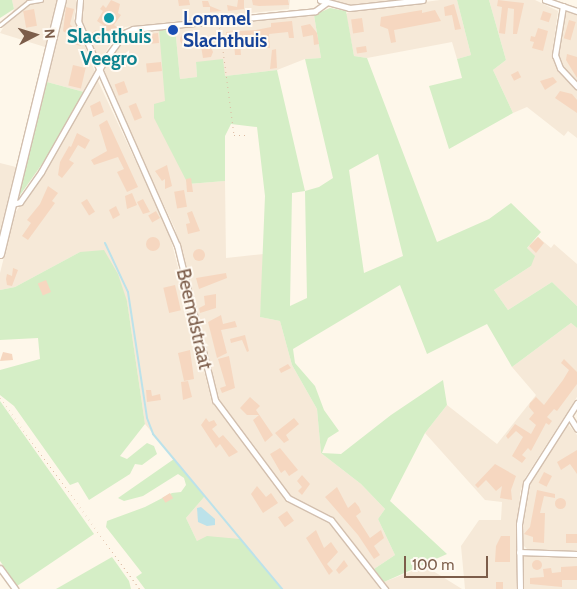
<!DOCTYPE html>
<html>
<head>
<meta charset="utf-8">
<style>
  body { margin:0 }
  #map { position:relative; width:577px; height:589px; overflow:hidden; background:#fef7ea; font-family:Cabin,sans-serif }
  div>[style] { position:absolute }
  .residential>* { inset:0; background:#f6e9d8 }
  .green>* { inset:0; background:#d5eec6 }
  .water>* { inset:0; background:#bce2ea }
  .stream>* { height:2px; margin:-1px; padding:0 1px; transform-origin:1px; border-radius:1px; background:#bce2ea }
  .building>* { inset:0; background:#f6d7c0; transform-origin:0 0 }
  .round { border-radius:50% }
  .path>* { height:1px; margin-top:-0.5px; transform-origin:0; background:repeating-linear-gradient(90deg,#dcbaa2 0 1px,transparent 0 5px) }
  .roads { filter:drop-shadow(1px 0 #d2bfae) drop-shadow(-1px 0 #d2bfae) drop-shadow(0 1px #d2bfae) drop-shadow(0 -1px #d2bfae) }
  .service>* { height:2.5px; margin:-1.25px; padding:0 1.25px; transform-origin:1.25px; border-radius:1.25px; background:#fff }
  .minor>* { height:5px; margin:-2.5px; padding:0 2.5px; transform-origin:2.5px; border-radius:2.5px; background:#fff }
  .secondary>* { height:8px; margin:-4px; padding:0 4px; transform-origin:4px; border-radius:4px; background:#fff }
  .dots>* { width:14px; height:14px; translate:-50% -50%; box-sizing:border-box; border:2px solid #fffaf2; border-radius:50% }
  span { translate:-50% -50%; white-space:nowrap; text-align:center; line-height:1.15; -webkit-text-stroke:4px #fffaf2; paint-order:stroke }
  .transit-label { font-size:19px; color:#164399; font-weight:700 }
  .left { translate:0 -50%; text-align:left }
  .culture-label { font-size:19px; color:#0d838f; font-weight:700 }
  .street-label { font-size:19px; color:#7c5d4a }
  .north { position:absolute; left:10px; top:10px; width:50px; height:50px; -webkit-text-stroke:4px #fffaf2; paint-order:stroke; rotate:85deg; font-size:14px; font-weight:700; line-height:20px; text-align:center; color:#7c5d4a }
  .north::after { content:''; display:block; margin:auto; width:18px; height:22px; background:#7c5d4a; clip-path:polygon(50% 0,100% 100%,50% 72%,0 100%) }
  .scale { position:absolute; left:404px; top:556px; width:84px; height:22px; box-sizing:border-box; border:2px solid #7c5d4a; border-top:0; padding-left:6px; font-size:15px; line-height:18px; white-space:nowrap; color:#7c5d4a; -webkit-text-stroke:4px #fffaf2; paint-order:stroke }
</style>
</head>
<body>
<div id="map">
  <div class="residential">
    <i style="clip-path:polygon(12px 0,57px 0,45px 47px,0 33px,14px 9px)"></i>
    <i style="clip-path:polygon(67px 0,76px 0,77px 3px,74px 18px,95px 72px,84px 92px,47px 82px)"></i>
    <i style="clip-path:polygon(84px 0,290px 0,289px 9px,125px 27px,115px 37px,102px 58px,96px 60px,80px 20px)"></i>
    <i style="clip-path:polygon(329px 0,396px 0,347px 5px)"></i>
    <i style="clip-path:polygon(440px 0,457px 0,471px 55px,457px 59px,452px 42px,367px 58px,354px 56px,346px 14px,349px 12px)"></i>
    <i style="clip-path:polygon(489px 0,535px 0,558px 11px,552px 55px,559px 72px,577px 89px,577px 138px,568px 131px,564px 136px,527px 107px,513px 113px,493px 70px,506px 60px)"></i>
    <i style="clip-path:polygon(568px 11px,577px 14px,577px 81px,563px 67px,557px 50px,564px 13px)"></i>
    <i style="clip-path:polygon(314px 15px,321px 58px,305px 59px,277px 70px,225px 76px,196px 62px,197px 77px,180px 79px,175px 27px)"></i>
    <i style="clip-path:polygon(159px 29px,188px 184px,225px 181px,226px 258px,264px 254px,260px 317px,280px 321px,292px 365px,317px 409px,321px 453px,361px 484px,385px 509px,378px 519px,395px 555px,374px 569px,335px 519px,290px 496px,250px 440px,226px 413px,213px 388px,175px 229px,103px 75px,107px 62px,126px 35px)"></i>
    <i style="clip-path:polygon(97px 79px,169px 232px,212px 402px,286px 500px,330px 524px,380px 589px,282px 589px,240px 539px,197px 541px,186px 518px,205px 496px,145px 424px,127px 301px,80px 252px,15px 287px,0 290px,0 273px,15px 213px,39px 179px)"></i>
    <i style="clip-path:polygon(0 163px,16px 167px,0 232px)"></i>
    <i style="clip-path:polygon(538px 237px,551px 248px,554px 244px,577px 264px,577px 306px,552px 282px,508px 310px,494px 290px,531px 266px,527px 248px)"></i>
    <i style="clip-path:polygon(571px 323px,577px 328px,577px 397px,525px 478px,520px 493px,517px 589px,465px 589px,461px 546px,479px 520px,501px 520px,502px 502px,485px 500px,425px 433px,447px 405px,497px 444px,536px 395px,512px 367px)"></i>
    <i style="clip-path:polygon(568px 424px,577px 435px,577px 552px,527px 549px,521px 543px,522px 526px,528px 482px)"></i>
    <i style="clip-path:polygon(525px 555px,577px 557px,577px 589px,522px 589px,521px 561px)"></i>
    <i style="clip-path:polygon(425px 566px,462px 589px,389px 589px,384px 582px)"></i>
  </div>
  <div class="green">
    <i style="clip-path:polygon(0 0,12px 0,14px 9px,0 18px)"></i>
    <i style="clip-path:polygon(457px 0,489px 0,506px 60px,493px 70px,513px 113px,449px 149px,429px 86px,462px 78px,457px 59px,471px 55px)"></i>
    <i style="clip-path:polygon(evenodd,330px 8px,346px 11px,354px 56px,367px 58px,437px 242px,489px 219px,511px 203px,541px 232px,527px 248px,535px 256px,531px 266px,494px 290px,508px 310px,552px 282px,577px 306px,577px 328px,571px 323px,512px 367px,487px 324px,427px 354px,400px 285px,293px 349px,295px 363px,315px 386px,324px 410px,339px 431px,328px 438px,322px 453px,341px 454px,391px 415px,443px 380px,447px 405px,425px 433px,390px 501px,447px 554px,384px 582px,374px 569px,395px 555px,378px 519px,385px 509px,361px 484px,321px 453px,317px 409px,292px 365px,280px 321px,260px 317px,265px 196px,257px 127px,231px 124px,225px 136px,225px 181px,188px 184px,154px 118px,154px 104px,165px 101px,159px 29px,175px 27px,180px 79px,197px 77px,196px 62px,223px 59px,225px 76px,277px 70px,305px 191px,319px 187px,333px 178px,305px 59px,321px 58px,314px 15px,330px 8px,378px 154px,403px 256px,364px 273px,349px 170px,378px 154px,330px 8px,305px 191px,307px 298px,290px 306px,292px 193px,305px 191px)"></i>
    <i style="clip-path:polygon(47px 82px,84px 92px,54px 147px,18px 198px)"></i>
    <i style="clip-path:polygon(104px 250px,118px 274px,127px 301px,145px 424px,120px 456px,127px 459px,147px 443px,154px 446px,157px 454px,142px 465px,135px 464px,130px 474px,89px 500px,78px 482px,70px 485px,14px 406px,0 395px,0 370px,40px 359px,38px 338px,0 340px,0 290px,15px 287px,80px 252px)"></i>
    <i style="clip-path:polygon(0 401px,94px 534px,17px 586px,0 561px)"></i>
    <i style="clip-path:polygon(174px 459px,205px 496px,186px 518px,197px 541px,207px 536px,240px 539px,282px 589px,145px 589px,136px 577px,142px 573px,106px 527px,107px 521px,145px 507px,172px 493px,181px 492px,186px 485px,184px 478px,178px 474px,143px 496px,124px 501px,118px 498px)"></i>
    <i style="clip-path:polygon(112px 557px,129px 581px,131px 589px,56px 589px)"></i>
  </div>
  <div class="water">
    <i style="clip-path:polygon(201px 507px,215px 519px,215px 525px,207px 526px,198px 522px,197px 508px)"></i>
  </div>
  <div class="stream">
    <i style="left:105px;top:243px;width:54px;rotate:64.9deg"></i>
    <i style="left:128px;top:292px;width:127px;rotate:81.4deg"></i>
    <i style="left:147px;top:418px;width:17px;rotate:69deg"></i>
    <i style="left:153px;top:434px;width:202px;rotate:50.2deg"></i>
  </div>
  <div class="building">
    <i style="clip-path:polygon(111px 0,120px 4px,118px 13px,121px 15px,114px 25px,120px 29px,116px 34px,110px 30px,102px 41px,91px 33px,96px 30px,99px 37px,106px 27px,97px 21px,103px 11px,100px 9px,103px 5px,106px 8px)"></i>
    <i style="clip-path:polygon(178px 0,189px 0,190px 5px,179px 6px)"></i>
    <i style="clip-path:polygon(238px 0,244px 0,244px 9px,228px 11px,227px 5px,237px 7px)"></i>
    <i style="clip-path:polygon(252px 0,288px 0,289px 5px,259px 6px,253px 5px)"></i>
    <i style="clip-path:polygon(498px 0,524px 3px,517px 34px,513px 34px,514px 9px,508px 8px,505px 34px,499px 33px,502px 7px,497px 6px)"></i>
    <i style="clip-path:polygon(202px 1px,208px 1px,210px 6px,222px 11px,210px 12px,210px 7px,203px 7px)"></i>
    <i style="clip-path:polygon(454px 4px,461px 29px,455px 30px,452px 15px,445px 16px,444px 7px)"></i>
    <i style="clip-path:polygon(66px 7px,74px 9px,70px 24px,75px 30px,73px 38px,63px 31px)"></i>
    <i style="left:34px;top:9px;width:17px;height:11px;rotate:80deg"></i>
    <i style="clip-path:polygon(422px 10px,422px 13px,435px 10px,441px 21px,394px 30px,396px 42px,391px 43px,388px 29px,380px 26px,381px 17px)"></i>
    <i style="left:543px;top:11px;width:9px;height:9px;rotate:18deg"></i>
    <i style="left:362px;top:18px;width:14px;height:11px;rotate:82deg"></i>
    <i style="left:569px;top:20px;width:7px;height:19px;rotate:16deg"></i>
    <i style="clip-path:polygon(292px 21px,294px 38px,289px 38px,288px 32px,269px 34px,270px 48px,265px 48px,264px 39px,251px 34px,252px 41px,240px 42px,241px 55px,235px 55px,234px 43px,227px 40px,226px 32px,256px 30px,271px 27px,271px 23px)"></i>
    <i style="clip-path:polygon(310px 24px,317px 33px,319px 44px,314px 45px,313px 35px,303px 37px,301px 26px)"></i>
    <i style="clip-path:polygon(538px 28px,548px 31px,543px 51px,532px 48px,534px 42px,530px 41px,531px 36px,535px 37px)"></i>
    <i style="left:158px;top:33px;width:10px;height:11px;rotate:84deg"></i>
    <i class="round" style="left:179.5px;top:33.5px;width:11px;height:11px"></i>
    <i style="clip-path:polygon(79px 37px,81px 46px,66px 42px)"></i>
    <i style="clip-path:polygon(207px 38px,213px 52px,211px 57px,203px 58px,200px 40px)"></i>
    <i style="left:366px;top:46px;width:6px;height:10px;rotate:81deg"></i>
    <i style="clip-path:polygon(276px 49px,277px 68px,270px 69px,272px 50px)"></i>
    <i style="clip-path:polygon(567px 54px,577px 57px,577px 78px,566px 60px)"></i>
    <i style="left:161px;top:62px;width:9px;height:15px;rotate:84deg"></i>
    <i style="left:73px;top:65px;width:13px;height:21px;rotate:13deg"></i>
    <i style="left:518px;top:71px;width:7px;height:8px;rotate:63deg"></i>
    <i style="clip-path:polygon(553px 77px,557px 82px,545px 90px,540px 81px)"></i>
    <i style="left:124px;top:81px;width:12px;height:10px;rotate:70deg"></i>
    <i style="clip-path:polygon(560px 91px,572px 94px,577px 100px,577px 113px,555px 98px)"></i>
    <i style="clip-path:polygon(100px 101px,104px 112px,93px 117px,90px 106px)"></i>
    <i style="left:136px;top:103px;width:16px;height:8px;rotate:68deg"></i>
    <i style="clip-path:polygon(107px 120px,138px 187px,127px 192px,117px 172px,124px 169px,118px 157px,94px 165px,91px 160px,107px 151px,99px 125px)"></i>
    <i style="clip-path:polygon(77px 133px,90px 140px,85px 149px,78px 145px,69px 160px,74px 163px,62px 178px,58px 175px,60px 162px,69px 146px,71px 147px)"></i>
    <i style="clip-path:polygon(167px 165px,172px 186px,165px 189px,165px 179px,162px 181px,155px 171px)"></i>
    <i style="clip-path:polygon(191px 178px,193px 192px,187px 192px,186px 179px)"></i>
    <i style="clip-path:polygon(48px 186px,58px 193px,52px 201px,55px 203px,28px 240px,22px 236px,31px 223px,27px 220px,40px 204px)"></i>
    <i style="left:184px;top:190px;width:17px;height:10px;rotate:80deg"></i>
    <i style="clip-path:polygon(132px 193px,137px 205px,127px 209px,125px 196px)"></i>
    <i style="left:87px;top:199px;width:15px;height:7px;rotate:58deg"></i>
    <i style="clip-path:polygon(143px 199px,150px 212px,143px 214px,137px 202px)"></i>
    <i style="clip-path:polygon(116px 206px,120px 215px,113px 219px,109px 210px)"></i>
    <i style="left:156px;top:211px;width:8px;height:9px;rotate:60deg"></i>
    <i style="clip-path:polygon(192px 211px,200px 231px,188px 234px,186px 224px,190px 223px,187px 213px)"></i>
    <i class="round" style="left:146px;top:237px;width:14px;height:14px"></i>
    <i style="clip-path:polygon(538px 237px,544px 243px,536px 253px,529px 246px)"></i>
    <i class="round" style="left:193px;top:249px;width:12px;height:12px"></i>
    <i style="clip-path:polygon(13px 268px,18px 270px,12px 286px,7px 285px,6px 279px,7px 274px,12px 276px)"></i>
    <i style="clip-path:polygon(226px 273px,227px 278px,199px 289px,196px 278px)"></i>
    <i style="left:46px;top:280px;width:13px;height:9px;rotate:67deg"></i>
    <i style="left:175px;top:285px;width:26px;height:12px;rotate:77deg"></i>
    <i style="clip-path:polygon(216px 294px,216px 308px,200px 313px,199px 308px,205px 305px,204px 296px)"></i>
    <i style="clip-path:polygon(221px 315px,223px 324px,235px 321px,237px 327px,221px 330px,227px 353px,217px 358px,208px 322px)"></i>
    <i style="clip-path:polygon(245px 335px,249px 351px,247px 352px,242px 340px,231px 343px,230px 339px)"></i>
    <i style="clip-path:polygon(190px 350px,194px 379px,184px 381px,178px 353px)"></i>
    <i style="clip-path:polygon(3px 352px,12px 354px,13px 360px,0 361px)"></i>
    <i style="clip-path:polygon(229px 356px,235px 388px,222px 393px,220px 388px,226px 386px,218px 359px)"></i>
    <i style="clip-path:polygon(564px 359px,577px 372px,577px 384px,557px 411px,554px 409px,547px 417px,552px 421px,549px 425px,546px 423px,531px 451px,528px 448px,522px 455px,526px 458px,522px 463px,512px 456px,523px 437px,516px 431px,508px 439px,506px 436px,515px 424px,531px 434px,536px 425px,529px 419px,534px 413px,529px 407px,530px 403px,536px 397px,544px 405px,563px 380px,569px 370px,561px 363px)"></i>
    <i style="clip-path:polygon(288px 364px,291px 368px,281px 373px,279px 369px)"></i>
    <i style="clip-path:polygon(188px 381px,192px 397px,183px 400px,181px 382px)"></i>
    <i style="clip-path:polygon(146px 390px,151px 390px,152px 396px,160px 394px,161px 400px,147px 402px)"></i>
    <i style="clip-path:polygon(250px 397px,260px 406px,256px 410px,273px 435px,265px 442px,253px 420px,259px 415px,247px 415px,240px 408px)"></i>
    <i style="clip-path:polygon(206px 418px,209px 422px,214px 420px,217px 425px,212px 429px,219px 438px,223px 435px,238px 452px,229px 457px,220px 444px,216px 448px,201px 425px)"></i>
    <i style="clip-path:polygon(294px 418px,299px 424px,286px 435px,289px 440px,284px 443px,275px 433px)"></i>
    <i style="clip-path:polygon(280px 448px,298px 470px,289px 476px,285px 470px,281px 473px,270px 454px)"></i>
    <i style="clip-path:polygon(577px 450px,577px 474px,570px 464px,561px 470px,557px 462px)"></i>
    <i style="clip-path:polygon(495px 464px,516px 476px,511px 490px,512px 500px,500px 498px,502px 486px,496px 491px,486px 480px,478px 488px,475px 485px)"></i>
    <i style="left:544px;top:472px;width:9px;height:12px;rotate:27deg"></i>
    <i style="clip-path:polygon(302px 475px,310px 484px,302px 495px,298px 491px,302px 487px,297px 481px)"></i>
    <i style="clip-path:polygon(257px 486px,266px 497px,271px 493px,278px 503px,263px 513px,251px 494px)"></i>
    <i style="clip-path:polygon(337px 487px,348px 508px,355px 502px,359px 507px,361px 512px,356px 516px,370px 538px,381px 530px,384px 538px,374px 546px,380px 555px,374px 559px,358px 535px,325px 497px)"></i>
    <i style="clip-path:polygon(537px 490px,555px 494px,555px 498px,544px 496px,540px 513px,545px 513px,544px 543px,533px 542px,533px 537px,524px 534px,530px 527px)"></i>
    <i style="left:170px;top:493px;width:6px;height:9px;rotate:59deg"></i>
    <i class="round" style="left:554.5px;top:497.5px;width:11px;height:11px"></i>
    <i style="left:287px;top:511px;width:12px;height:11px;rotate:55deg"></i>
    <i style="clip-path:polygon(316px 530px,324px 548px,331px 542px,338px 552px,327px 564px,333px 571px,329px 575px,306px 538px)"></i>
    <i style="left:566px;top:534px;width:11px;height:9px"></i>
    <i style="clip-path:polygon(501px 536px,510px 536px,510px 562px,495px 562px,496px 546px)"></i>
    <i class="round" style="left:532px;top:560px;width:10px;height:10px"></i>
    <i style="clip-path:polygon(344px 560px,348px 566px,339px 574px,336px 570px)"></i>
    <i style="clip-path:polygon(577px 566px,577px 580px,562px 580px,562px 587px,530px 584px,530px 578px,544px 577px,543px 569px,551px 568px,552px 573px,561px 572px,561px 567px)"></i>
    <i style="left:496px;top:582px;width:7px;height:7px"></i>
  </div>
  <div class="path">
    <i style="left:220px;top:27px;width:109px;rotate:82.6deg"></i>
    <i style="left:234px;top:135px;width:11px"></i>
    <i style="left:0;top:398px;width:237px;rotate:53.8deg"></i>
  </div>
  <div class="roads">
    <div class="service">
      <i style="left:0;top:25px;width:36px;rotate:-39deg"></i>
      <i style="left:28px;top:2px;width:13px;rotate:-9deg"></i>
    </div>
    <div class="minor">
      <i style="left:80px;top:0;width:21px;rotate:95deg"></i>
      <i style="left:78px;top:21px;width:245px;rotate:66.2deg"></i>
      <i style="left:177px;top:245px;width:160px;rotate:76.2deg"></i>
      <i style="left:215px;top:400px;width:122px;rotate:53.3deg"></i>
      <i style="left:288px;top:498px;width:48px;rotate:27.1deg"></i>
      <i style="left:331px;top:520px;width:88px;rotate:52deg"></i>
      <i style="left:320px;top:0;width:30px;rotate:15deg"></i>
      <i style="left:349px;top:8px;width:74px;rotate:-6.2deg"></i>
      <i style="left:545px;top:0;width:34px;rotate:19deg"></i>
      <i style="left:563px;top:6px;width:50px;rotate:99.3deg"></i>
      <i style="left:555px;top:55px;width:14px;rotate:69deg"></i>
      <i style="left:560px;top:68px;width:25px;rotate:47deg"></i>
      <i style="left:12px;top:204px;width:8px;rotate:-14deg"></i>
      <i style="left:20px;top:202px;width:37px;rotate:-55deg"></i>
      <i style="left:41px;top:172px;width:128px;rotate:-60.4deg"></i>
      <i style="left:104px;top:61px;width:34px;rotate:-54deg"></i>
      <i style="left:124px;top:33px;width:10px;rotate:-24deg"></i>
      <i style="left:133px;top:29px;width:183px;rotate:-5.6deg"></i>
      <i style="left:315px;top:11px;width:14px;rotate:-36deg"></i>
      <i style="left:569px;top:416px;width:15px;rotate:58deg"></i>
      <i style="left:519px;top:552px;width:58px;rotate:2deg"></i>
      <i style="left:0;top:568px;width:26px;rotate:54deg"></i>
      <i style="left:520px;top:589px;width:65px;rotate:-90.9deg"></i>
      <i style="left:519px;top:524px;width:42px;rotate:-80.3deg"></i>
      <i style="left:526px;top:483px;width:95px;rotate:-57.5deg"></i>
    </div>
    <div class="secondary">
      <i style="left:0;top:254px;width:261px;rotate:-76.3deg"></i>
    </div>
  </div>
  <div class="dots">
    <i style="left:109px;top:18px;background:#0f9aa8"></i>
    <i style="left:173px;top:30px;background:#1a4fb4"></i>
  </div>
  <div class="transit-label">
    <span class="left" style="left:183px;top:30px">Lommel<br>Slachthuis</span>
  </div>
  <div class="culture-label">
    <span style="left:109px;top:48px">Slachthuis<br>Veegro</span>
  </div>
  <div class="street-label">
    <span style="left:194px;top:319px;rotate:77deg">Beemdstraat</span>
  </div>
  <div class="north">N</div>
  <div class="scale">100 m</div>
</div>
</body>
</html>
